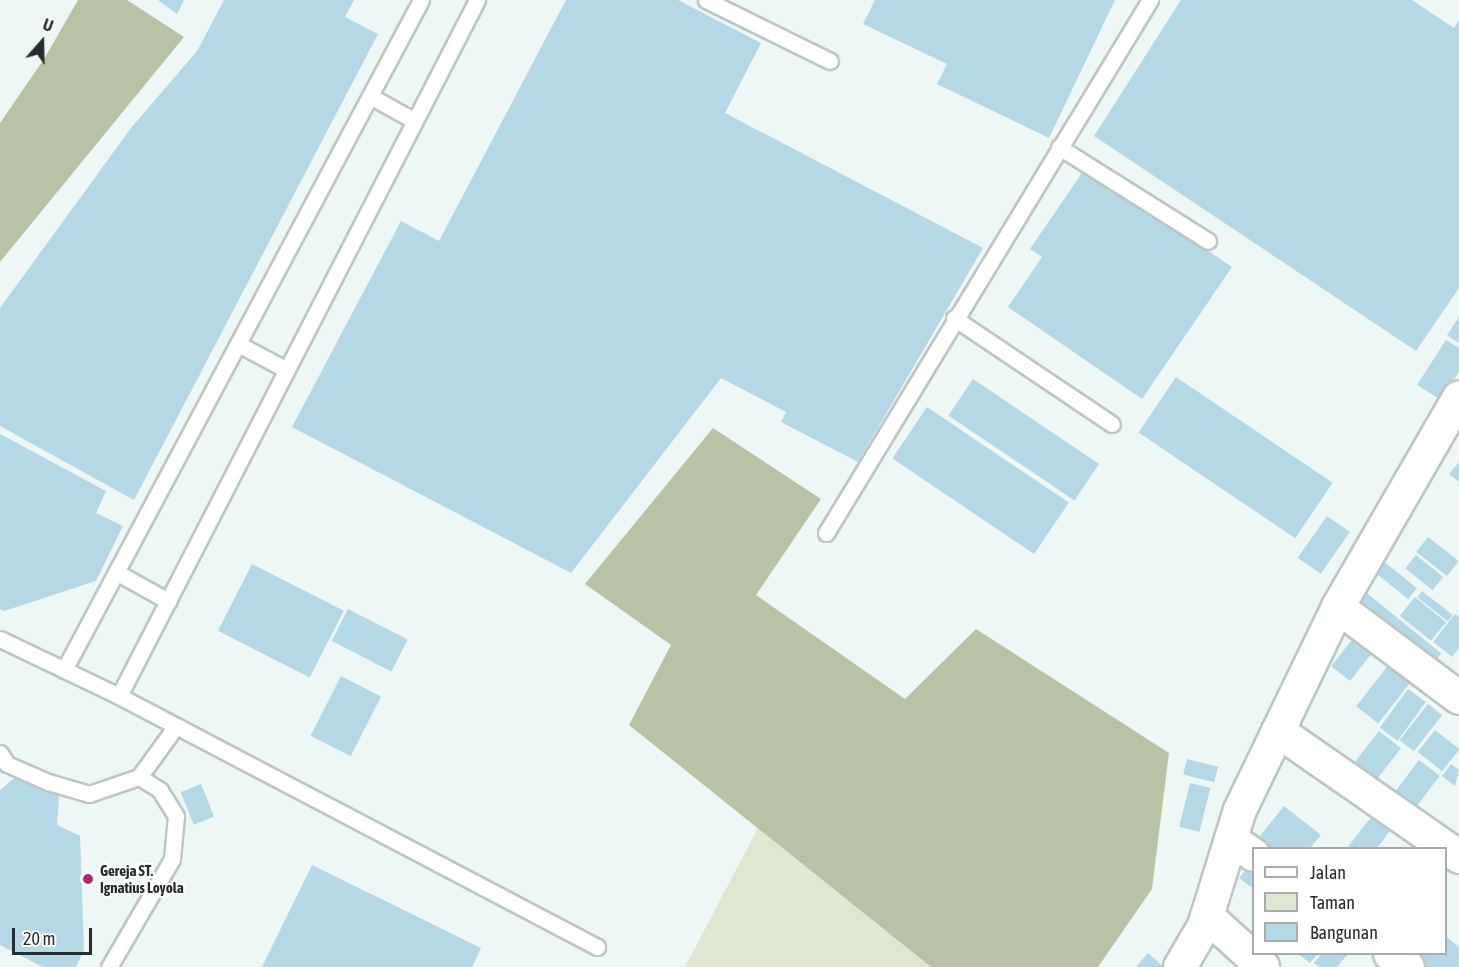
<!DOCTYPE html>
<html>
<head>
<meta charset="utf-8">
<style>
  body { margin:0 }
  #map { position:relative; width:1459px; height:967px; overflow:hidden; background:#edf7f6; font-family:"Asap Condensed",sans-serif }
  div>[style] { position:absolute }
  .green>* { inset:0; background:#dfe7d2 }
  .forest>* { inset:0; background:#b8c3a5 }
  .building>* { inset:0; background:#b4d8e6; transform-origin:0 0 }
  .roads { filter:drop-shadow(2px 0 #bdc6c5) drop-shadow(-2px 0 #bdc6c5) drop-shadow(0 2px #bdc6c5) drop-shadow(0 -2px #bdc6c5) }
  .lane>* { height:15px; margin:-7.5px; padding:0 7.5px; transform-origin:7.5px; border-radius:7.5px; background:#fff }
  .street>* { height:32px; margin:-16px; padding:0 16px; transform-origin:16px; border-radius:16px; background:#fff }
  .dots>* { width:16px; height:16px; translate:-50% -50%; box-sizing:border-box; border:3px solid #fff; border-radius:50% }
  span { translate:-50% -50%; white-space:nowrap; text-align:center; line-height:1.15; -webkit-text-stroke:4.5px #fff; paint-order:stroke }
  .poi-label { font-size:15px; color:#282c2c; font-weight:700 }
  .left { translate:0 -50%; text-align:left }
  .legend { position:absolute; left:1252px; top:847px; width:195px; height:108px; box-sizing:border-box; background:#fff; border:2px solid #a9abab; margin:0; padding:8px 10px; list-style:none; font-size:18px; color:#282c2c }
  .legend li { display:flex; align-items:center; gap:12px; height:30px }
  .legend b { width:30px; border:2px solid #a9abab }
  .north { position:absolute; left:12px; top:12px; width:60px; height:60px; -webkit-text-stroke:4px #fff; paint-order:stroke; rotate:20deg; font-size:16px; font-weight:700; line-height:24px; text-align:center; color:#282c2c }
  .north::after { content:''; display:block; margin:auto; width:21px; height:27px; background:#282c2c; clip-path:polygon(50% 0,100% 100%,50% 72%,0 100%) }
  .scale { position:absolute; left:12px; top:928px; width:80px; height:27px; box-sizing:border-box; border:3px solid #282c2c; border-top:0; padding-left:8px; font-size:18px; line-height:21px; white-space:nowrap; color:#282c2c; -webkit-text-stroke:4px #fff; paint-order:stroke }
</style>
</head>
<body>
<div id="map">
  <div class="green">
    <i style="clip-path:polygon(758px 828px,931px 967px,685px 967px)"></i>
  </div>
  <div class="forest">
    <i style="clip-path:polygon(78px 0,127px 0,184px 37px,0 262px,0 123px,44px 59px)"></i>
    <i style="clip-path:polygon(713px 428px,821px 499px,756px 595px,905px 699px,976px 629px,1169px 753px,1152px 889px,1098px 967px,931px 967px,629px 725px,671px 645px,585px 584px)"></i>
  </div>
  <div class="building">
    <i style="clip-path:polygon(158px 0,184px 0,177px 14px)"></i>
    <i style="clip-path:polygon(224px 0,354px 0,345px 17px,378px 34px,134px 500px,0 426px,0 308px,131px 128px,197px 51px)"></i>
    <i style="clip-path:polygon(566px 0,678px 0,761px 43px,725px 113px,983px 248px,858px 462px,781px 422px,786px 412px,721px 378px,571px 573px,292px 427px,401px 221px,439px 241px)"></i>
    <i style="clip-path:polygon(875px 0,1115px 0,1049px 138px,937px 84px,947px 64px,863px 24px)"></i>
    <i style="clip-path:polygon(1181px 0,1412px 0,1454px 28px,1459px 20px,1459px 288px,1416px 351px,1094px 136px)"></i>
    <i style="clip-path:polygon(1086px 167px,1232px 267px,1142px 399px,1008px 307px,1042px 257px,1030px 249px)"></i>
    <i style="clip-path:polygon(1459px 317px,1459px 343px,1447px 335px)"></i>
    <i style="clip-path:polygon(1446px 340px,1459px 348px,1459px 372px,1441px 400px,1417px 385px)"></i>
    <i style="left:1176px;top:377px;width:189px;height:67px;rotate:34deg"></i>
    <i style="left:973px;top:379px;width:152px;height:44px;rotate:34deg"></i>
    <i style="left:927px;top:407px;width:171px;height:62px;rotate:34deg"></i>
    <i style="clip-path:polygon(0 434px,106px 491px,96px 513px,123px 526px,96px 581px,4px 611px,0 609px)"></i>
    <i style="clip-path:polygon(1459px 462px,1459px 482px,1449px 474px)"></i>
    <i style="left:1327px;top:516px;width:28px;height:51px;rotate:35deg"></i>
    <i style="left:1428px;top:537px;width:39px;height:19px;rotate:38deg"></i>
    <i style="left:1416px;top:555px;width:35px;height:17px;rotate:39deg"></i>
    <i style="left:1382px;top:560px;width:45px;height:14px;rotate:39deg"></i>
    <i style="left:252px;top:564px;width:103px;height:75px;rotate:27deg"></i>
    <i style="left:1363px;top:590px;width:101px;height:21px;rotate:39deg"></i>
    <i style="left:1422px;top:591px;width:39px;height:8px;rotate:38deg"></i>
    <i style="left:1415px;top:597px;width:40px;height:24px;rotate:39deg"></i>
    <i style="left:348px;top:609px;width:67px;height:36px;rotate:27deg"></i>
    <i style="clip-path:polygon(1455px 614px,1459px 617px,1459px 648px,1452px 657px,1433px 642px)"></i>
    <i style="left:1354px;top:637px;width:24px;height:37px;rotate:38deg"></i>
    <i style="left:1390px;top:663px;width:28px;height:55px;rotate:38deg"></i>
    <i style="left:341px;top:676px;width:45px;height:67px;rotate:27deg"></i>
    <i style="left:1408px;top:689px;width:22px;height:48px;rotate:36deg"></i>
    <i style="left:1428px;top:704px;width:18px;height:46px;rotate:38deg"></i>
    <i style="left:1435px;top:730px;width:31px;height:28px;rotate:38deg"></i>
    <i style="left:1379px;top:731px;width:28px;height:48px;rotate:38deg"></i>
    <i style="left:1187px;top:759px;width:32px;height:16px;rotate:14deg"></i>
    <i style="left:1419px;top:760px;width:26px;height:53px;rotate:37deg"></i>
    <i style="clip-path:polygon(1451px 764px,1459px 770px,1455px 786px,1442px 776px)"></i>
    <i style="clip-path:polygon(17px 776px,59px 796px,57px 825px,80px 836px,84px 950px,76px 967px,43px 967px,0 945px,0 790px)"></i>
    <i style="left:1190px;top:783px;width:21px;height:45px;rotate:14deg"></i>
    <i style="left:201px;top:784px;width:35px;height:22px;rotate:68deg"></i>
    <i style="clip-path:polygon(1284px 806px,1321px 835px,1310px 848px,1264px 848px,1255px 842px)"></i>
    <i style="clip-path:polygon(1372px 816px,1390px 831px,1377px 848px,1347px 848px)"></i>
    <i style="clip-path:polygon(1254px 860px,1254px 889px,1239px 878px)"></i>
    <i style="clip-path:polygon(312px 865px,481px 948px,472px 967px,262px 967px)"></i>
    <i style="clip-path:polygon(1446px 936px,1459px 947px,1459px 967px,1418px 967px,1412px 962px,1419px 954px,1446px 954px)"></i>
    <i style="clip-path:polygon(1148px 953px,1163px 966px,1161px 967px,1136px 967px)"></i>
    <i style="clip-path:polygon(1298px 954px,1318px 954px,1310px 963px)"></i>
    <i style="clip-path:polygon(1321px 954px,1348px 954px,1337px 967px,1320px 967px,1314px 963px)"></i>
  </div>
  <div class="roads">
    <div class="lane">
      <i style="left:706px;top:0;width:138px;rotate:26.2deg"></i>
      <i style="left:370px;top:96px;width:51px;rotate:29.1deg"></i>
      <i style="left:1059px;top:147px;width:176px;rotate:32.2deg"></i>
      <i style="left:954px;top:318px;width:190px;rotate:33.9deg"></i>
      <i style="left:238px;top:344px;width:55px;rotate:28deg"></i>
      <i style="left:826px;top:533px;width:624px;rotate:-58.71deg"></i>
      <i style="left:116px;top:572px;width:60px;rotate:29.1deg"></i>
      <i style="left:0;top:639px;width:132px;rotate:25.6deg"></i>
      <i style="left:119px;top:696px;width:540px;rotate:27.7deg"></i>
      <i style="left:64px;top:670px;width:759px;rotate:-61.95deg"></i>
      <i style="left:119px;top:696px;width:783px;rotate:-62.78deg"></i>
      <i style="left:0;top:753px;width:13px;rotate:58deg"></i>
      <i style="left:7px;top:764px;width:45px;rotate:23.7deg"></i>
      <i style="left:48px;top:782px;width:43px;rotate:16.3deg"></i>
      <i style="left:89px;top:794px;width:53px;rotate:-18.8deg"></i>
      <i style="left:139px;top:777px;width:63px;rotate:-54deg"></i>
      <i style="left:109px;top:967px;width:125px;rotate:-59.7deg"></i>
      <i style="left:172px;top:859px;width:43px;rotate:-84.7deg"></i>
      <i style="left:176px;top:816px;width:31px;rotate:-122deg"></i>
      <i style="left:160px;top:790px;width:25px;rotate:-148deg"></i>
    </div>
    <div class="street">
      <i style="left:1338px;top:607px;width:151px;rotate:36.9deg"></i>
      <i style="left:1278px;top:731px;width:221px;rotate:34.8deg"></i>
      <i style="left:1231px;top:839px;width:28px;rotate:35deg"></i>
      <i style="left:1207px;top:916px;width:76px;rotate:42.3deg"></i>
      <i style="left:1390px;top:954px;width:22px;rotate:36deg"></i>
      <i style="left:1180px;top:967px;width:48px;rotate:-59.7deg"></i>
      <i style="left:1204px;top:926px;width:121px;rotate:-72.8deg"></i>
      <i style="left:1240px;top:810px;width:225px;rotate:-64.2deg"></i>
      <i style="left:1338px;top:607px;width:242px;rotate:-60deg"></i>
    </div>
  </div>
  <div class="dots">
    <i style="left:88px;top:879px;background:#b0296c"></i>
  </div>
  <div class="poi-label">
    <span class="left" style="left:100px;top:879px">Gereja ST.<br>Ignatius Loyola</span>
  </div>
  <ul class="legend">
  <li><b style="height:8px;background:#fff"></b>Jalan</li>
  <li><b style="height:16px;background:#dfe7d2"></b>Taman</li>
  <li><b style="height:16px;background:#b4d8e6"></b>Bangunan</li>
  </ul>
  <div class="north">U</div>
  <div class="scale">20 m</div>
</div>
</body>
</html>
